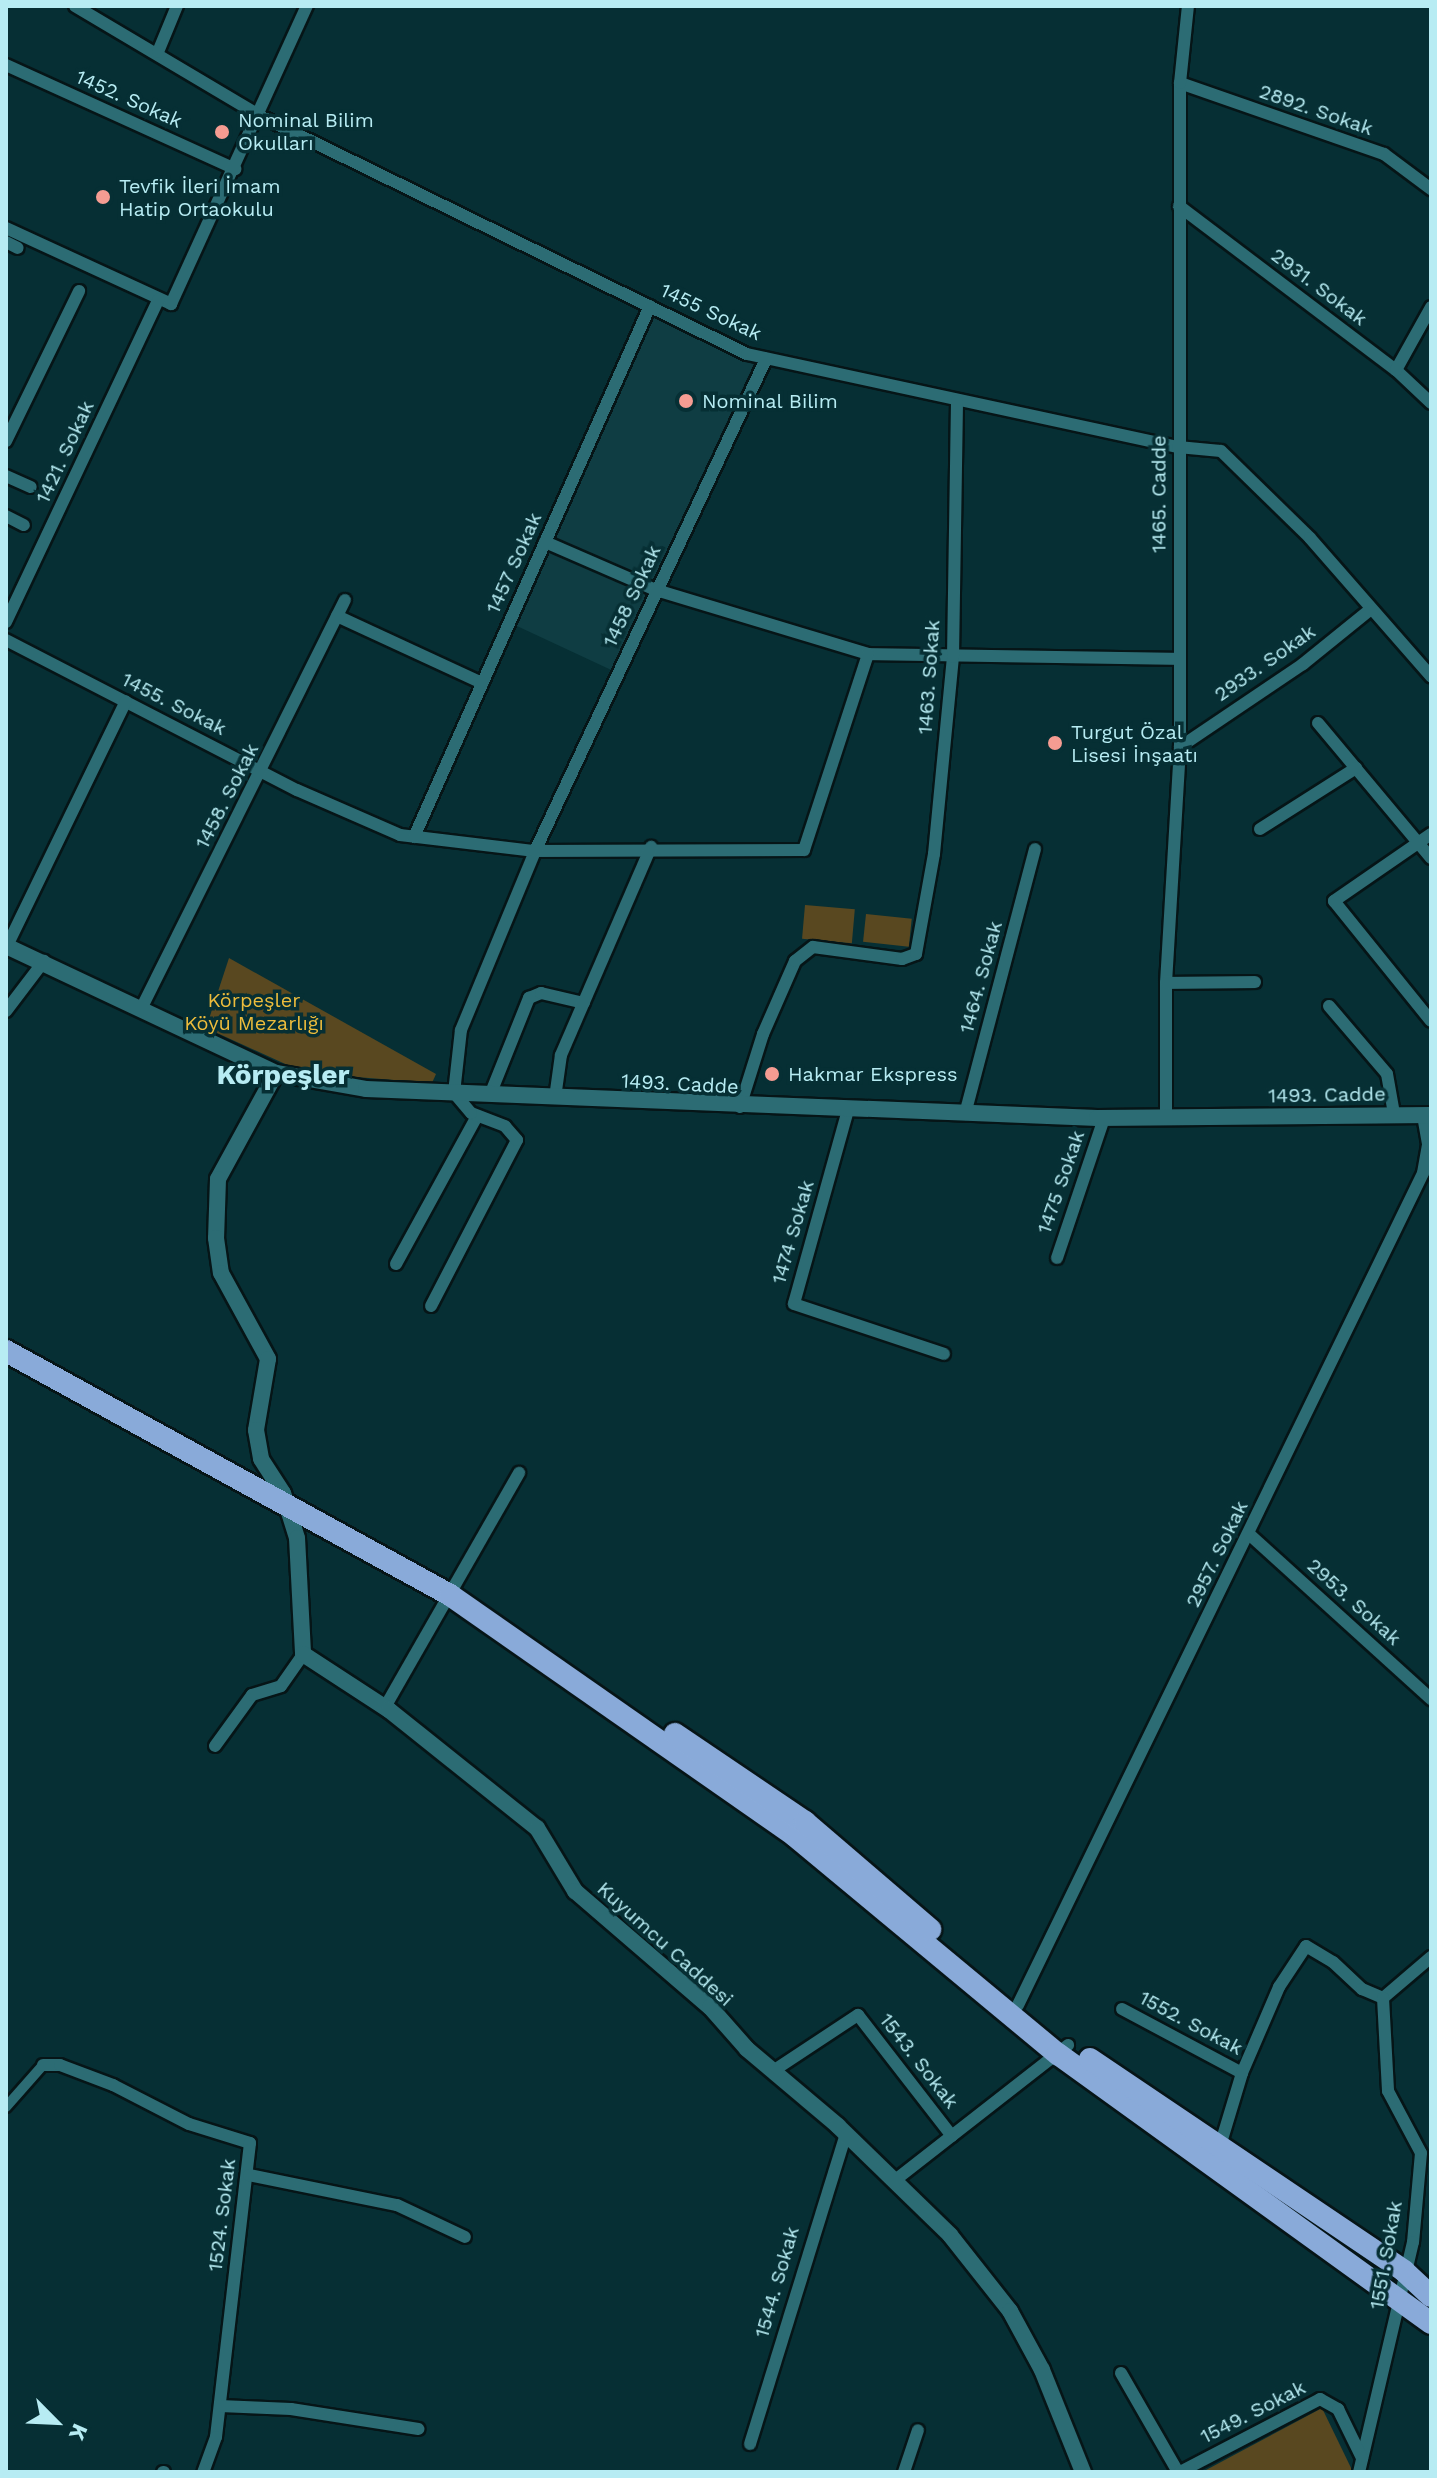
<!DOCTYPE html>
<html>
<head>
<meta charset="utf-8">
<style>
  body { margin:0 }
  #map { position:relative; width:1437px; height:2478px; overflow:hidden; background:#062f34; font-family:"Work Sans",sans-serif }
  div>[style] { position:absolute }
  .built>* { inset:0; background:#0f3d43; transform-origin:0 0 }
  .green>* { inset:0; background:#594820; transform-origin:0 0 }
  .roads { filter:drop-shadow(2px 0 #061517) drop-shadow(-2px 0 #061517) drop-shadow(0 2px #061517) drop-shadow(0 -2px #061517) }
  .pedestrian>* { height:10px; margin:-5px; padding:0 5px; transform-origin:5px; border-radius:5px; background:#2c6c74 }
  .minor>* { height:12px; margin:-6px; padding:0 6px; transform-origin:6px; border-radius:6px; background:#2c6c74 }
  .tertiary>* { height:16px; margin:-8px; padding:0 8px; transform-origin:8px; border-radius:8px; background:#2c6c74 }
  .trunk>* { height:22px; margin:-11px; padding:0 11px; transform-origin:11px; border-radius:11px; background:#89aad9 }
  .dots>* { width:22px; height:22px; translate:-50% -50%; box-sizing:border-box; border:4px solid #062f34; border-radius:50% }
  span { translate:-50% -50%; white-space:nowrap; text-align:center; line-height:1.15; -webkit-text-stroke:7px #062f34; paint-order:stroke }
  .street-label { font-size:20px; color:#b7ecf3 }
  .poi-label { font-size:20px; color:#b7ecf3 }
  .left { translate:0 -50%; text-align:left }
  .park-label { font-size:20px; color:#edbc3c }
  .district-label { font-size:28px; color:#b7ecf3; font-weight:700 }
  .frame { position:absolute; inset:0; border:8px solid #b7ecf3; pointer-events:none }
  .north { position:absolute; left:16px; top:2382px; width:80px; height:80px; -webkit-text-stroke:6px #062f34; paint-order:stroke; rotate:114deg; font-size:22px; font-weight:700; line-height:32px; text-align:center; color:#b7ecf3 }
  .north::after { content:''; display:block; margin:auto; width:28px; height:36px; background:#b7ecf3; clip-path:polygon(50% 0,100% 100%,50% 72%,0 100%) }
</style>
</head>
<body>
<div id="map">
  <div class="built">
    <i style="left:654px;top:318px;width:110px;height:337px;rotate:25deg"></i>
  </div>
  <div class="green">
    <i style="left:805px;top:905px;width:50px;height:34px;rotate:5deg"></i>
    <i style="left:866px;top:914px;width:46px;height:28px;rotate:6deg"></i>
    <i style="clip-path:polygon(229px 958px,436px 1074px,432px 1083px,305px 1073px,206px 1028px)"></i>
    <i style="clip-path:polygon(1322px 2408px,1353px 2472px,1206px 2470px)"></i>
  </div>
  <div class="roads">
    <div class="pedestrian">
      <i style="left:6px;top:2107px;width:56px;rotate:-48.6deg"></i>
    </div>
    <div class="minor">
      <i style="left:75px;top:6px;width:215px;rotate:30.7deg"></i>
      <i style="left:260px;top:116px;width:542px;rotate:26.05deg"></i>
      <i style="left:747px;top:354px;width:441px;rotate:12.2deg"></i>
      <i style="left:1178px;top:447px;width:43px;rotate:5.3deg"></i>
      <i style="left:1221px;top:451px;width:124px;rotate:44.3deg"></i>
      <i style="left:1310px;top:538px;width:184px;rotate:48.8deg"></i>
      <i style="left:158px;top:52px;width:50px;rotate:-67.6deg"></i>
      <i style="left:6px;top:65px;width:252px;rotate:24.4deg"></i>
      <i style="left:1180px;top:83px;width:216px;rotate:19.2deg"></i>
      <i style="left:1384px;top:154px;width:59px;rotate:36.7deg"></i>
      <i style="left:1179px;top:206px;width:272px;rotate:37.1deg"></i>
      <i style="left:1396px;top:370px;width:48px;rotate:43.3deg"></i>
      <i style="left:6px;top:228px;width:182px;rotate:24.7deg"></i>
      <i style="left:171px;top:304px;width:328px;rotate:-65.5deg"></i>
      <i style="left:6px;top:242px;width:13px;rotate:27deg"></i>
      <i style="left:1396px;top:370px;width:72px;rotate:-60.9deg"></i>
      <i style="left:6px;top:441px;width:167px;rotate:-64deg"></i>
      <i style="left:6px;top:476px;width:27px;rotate:24deg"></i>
      <i style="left:6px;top:516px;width:20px;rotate:27deg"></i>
      <i style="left:545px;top:542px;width:121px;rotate:23.4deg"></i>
      <i style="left:656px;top:590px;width:221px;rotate:16.8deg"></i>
      <i style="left:868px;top:654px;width:312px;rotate:0.9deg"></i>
      <i style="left:337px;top:616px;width:160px;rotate:24.8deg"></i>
      <i style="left:6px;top:622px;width:357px;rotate:-64.7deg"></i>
      <i style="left:6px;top:640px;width:327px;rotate:27.3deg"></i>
      <i style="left:297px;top:790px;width:112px;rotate:23.6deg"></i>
      <i style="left:400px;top:835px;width:136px;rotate:6.8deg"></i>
      <i style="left:535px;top:851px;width:269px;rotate:-0.2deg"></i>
      <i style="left:804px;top:850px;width:206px;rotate:-71.9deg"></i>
      <i style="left:1318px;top:723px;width:176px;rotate:50.1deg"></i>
      <i style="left:1180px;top:747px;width:148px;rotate:-34deg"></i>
      <i style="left:1303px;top:664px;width:87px;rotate:-39deg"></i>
      <i style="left:1260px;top:829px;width:114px;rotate:-32.4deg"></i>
      <i style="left:1431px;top:834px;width:118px;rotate:145.4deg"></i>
      <i style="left:1334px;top:901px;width:154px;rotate:51.1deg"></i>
      <i style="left:414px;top:837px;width:581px;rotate:-66.04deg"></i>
      <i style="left:7px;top:946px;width:272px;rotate:-64.1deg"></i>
      <i style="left:1166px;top:983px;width:236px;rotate:-86.6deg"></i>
      <i style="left:1180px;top:747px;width:664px;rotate:-90deg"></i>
      <i style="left:1180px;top:83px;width:77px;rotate:-84.1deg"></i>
      <i style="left:1329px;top:1006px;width:89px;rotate:49.5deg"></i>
      <i style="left:1387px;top:1074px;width:40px;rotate:80deg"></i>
      <i style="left:141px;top:1009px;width:457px;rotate:-63.5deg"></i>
      <i style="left:6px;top:1011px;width:63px;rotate:-52.8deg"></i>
      <i style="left:490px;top:1095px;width:105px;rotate:-68.1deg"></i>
      <i style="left:529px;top:998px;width:13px;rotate:-23deg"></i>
      <i style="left:541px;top:993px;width:44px;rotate:13.1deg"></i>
      <i style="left:555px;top:1098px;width:43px;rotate:-82.1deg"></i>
      <i style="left:561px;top:1055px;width:227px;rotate:-66.6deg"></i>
      <i style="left:740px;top:1107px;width:77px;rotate:-72.5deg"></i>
      <i style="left:763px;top:1034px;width:80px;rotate:-66.3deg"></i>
      <i style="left:795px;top:961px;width:23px;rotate:-38deg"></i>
      <i style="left:813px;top:947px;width:90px;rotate:7.7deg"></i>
      <i style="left:902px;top:959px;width:15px;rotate:-20deg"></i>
      <i style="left:916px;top:954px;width:102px;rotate:-79.8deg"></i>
      <i style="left:934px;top:854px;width:198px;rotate:-84.5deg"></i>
      <i style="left:953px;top:657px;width:256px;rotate:-89.1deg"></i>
      <i style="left:848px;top:1110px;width:201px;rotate:105.6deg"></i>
      <i style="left:794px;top:1304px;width:158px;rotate:18.4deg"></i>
      <i style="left:965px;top:1114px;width:274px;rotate:-75.2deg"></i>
      <i style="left:1166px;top:1119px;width:136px;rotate:-90deg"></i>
      <i style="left:1166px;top:983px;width:89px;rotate:-0.6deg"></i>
      <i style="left:1057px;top:1258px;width:148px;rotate:-71.4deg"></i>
      <i style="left:396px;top:1264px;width:169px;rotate:-61.3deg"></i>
      <i style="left:431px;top:1306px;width:187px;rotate:-62.6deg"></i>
      <i style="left:517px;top:1140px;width:18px;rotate:-131deg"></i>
      <i style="left:505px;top:1126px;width:36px;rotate:-159deg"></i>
      <i style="left:471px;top:1113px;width:26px;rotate:-130deg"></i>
      <i style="left:454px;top:1093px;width:63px;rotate:-83.7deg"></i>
      <i style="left:461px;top:1030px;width:194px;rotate:-67.5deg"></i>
      <i style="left:535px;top:851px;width:544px;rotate:-64.85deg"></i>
      <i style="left:1249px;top:1534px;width:246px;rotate:42.2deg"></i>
      <i style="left:385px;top:1707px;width:270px;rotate:-60.2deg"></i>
      <i style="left:215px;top:1746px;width:63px;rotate:-54deg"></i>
      <i style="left:252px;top:1695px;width:30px;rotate:-17deg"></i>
      <i style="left:281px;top:1686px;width:39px;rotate:-55deg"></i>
      <i style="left:1383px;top:1998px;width:63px;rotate:-40.5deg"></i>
      <i style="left:1018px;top:2005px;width:925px;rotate:-64.04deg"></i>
      <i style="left:1423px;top:1173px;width:29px;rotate:-80deg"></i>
      <i style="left:1428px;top:1144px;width:29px;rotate:-100deg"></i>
      <i style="left:1122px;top:2009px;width:136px;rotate:28.1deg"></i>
      <i style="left:43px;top:2065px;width:17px"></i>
      <i style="left:60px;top:2065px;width:57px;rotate:20.7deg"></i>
      <i style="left:113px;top:2085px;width:85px;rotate:27.2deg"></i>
      <i style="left:189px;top:2124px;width:64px;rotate:17.3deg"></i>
      <i style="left:250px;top:2143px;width:296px;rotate:96.6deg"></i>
      <i style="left:216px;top:2437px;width:37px;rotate:110deg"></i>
      <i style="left:773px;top:2071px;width:102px;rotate:-33.4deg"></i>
      <i style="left:858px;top:2015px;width:153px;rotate:52.2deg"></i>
      <i style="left:1220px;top:2146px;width:76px;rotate:-73.2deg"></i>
      <i style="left:1242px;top:2073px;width:94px;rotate:-66.7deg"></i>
      <i style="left:1279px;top:1987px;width:49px;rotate:-56.6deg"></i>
      <i style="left:1306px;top:1946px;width:31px;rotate:31deg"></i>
      <i style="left:1333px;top:1962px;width:40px;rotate:43deg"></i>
      <i style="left:1362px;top:1989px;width:23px;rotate:23deg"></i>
      <i style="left:1383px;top:1998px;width:93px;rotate:86.9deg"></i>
      <i style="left:1388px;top:2091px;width:70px;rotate:62deg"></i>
      <i style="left:1421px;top:2153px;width:89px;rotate:95.1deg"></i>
      <i style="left:1413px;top:2242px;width:236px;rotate:103.2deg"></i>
      <i style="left:249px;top:2175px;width:151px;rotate:11.5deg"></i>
      <i style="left:397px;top:2205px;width:75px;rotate:25.2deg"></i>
      <i style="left:894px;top:2181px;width:221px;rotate:-38deg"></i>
      <i style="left:1121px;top:2373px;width:114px;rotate:60.1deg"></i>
      <i style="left:220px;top:2406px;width:71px;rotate:2.4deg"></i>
      <i style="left:291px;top:2409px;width:129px;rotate:8.9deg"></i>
      <i style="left:750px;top:2444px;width:325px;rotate:-72.8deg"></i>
      <i style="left:163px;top:2472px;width:1px"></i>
      <i style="left:904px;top:2472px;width:44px;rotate:-71.6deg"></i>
      <i style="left:1180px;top:2472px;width:158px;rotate:-27.5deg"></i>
      <i style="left:1320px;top:2399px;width:21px;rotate:29deg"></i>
      <i style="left:1338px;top:2409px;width:55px;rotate:63.9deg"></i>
    </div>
    <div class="tertiary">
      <i style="left:6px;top:946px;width:298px;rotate:25.2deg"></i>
      <i style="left:276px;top:1073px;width:91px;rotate:10.1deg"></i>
      <i style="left:366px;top:1089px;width:732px;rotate:2.27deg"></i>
      <i style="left:1097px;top:1118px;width:334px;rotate:-0.5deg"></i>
      <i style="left:276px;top:1073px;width:121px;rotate:118.7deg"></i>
      <i style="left:218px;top:1179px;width:59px;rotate:91.9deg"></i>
      <i style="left:216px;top:1238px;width:35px;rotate:82deg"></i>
      <i style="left:221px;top:1273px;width:98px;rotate:61.3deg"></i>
      <i style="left:268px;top:1359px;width:72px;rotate:99.6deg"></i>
      <i style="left:256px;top:1430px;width:29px;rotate:80deg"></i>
      <i style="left:261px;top:1459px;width:40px;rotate:57.1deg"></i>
      <i style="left:283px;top:1493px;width:47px;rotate:72.7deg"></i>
      <i style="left:297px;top:1538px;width:116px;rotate:87deg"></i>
      <i style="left:303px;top:1654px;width:103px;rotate:33.1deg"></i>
      <i style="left:389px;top:1710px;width:189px;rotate:38.6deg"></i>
      <i style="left:537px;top:1828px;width:74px;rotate:58.9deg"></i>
      <i style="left:575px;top:1891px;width:178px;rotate:40.7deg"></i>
      <i style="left:710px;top:2007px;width:56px;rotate:48.6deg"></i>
      <i style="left:747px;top:2049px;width:119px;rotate:40.2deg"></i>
      <i style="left:838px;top:2126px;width:156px;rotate:44.2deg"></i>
      <i style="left:950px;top:2235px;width:97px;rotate:51.7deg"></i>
      <i style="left:1010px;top:2311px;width:67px;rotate:61.5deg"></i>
      <i style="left:1042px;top:2370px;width:110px;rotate:68.1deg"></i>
    </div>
    <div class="trunk">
      <i style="left:6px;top:1351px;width:507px;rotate:28.79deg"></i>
      <i style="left:450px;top:1595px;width:421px;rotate:34.9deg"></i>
      <i style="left:795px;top:1836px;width:342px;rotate:39.7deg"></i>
      <i style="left:1058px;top:2054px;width:460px;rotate:35.8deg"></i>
      <i style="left:675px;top:1734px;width:157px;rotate:34.1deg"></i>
      <i style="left:805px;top:1822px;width:165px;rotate:40.6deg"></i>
      <i style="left:1090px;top:2059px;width:379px;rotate:34deg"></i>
      <i style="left:1404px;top:2271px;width:37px;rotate:43deg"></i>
    </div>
  </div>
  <div class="dots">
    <i style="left:222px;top:132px;background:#f59c92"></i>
    <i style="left:103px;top:197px;background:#f59c92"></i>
    <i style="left:686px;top:401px;background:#f59c92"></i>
    <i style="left:1055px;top:743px;background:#f59c92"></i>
    <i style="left:772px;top:1074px;background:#f59c92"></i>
  </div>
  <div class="street-label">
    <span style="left:129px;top:99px;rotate:24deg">1452. Sokak</span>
    <span style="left:1316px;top:110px;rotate:19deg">2892. Sokak</span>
    <span style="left:1319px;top:287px;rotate:37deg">2931. Sokak</span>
    <span style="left:711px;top:312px;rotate:25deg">1455 Sokak</span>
    <span style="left:65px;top:452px;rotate:-65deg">1421. Sokak</span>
    <span style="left:1159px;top:494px;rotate:-90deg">1465. Cadde</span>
    <span style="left:514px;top:563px;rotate:-66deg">1457 Sokak</span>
    <span style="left:632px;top:596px;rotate:-65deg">1458 Sokak</span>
    <span style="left:1265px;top:663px;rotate:-35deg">2933. Sokak</span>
    <span style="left:929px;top:677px;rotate:-86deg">1463. Sokak</span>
    <span style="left:174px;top:704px;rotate:27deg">1455. Sokak</span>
    <span style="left:227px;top:796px;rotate:-63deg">1458. Sokak</span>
    <span style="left:981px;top:977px;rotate:-75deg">1464. Sokak</span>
    <span style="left:680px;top:1084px;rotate:3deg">1493. Cadde</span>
    <span style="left:1327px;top:1095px;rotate:-1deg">1493. Cadde</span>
    <span style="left:1061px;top:1182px;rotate:-71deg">1475 Sokak</span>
    <span style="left:793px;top:1232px;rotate:-74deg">1474 Sokak</span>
    <span style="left:1217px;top:1554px;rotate:-64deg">2957. Sokak</span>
    <span style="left:1354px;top:1602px;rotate:42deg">2953. Sokak</span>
    <span style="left:665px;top:1944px;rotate:42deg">Kuyumcu Caddesi</span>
    <span style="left:1191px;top:2023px;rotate:28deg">1552. Sokak</span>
    <span style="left:919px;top:2061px;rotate:52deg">1543. Sokak</span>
    <span style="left:222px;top:2215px;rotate:-83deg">1524. Sokak</span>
    <span style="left:1386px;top:2255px;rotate:-80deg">1551. Sokak</span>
    <span style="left:777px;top:2282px;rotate:-74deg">1544. Sokak</span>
    <span style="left:1253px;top:2412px;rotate:-27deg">1549. Sokak</span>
  </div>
  <div class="poi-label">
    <span class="left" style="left:238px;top:132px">Nominal Bilim<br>Okulları</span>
    <span class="left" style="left:119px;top:198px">Tevfik İleri İmam<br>Hatip Ortaokulu</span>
    <span class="left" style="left:702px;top:401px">Nominal Bilim</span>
    <span class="left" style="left:1071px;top:744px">Turgut Özal<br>Lisesi İnşaatı</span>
    <span class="left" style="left:788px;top:1074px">Hakmar Ekspress</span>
  </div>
  <div class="park-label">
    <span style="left:254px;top:1012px">Körpeşler<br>Köyü Mezarlığı</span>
  </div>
  <div class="district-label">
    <span style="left:283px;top:1075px">Körpeşler</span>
  </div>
  <div class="frame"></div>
  <div class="north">K</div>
</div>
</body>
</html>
